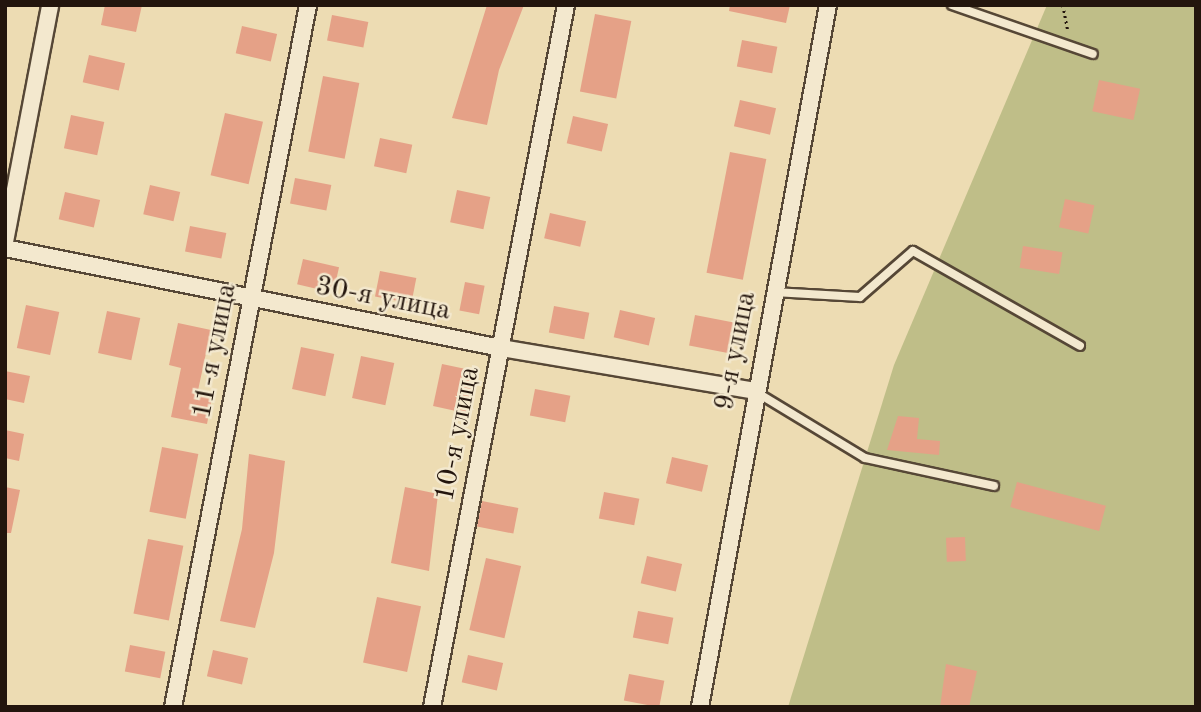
<!DOCTYPE html>
<html>
<head>
<meta charset="utf-8">
<style>
  body { margin:0 }
  #map { position:relative; width:1201px; height:712px; overflow:hidden; background:#eddcb3; font-family:"Old Standard TT",serif }
  div>[style] { position:absolute }
  .green>* { inset:0; background:#bfbe88 }
  .building>* { inset:0; background:#e5a187; transform-origin:0 0 }
  .path>* { height:2.5px; margin-top:-1.25px; transform-origin:0; background:repeating-linear-gradient(90deg,#23150d 0 2px,transparent 0 5.5px) }
  .roads { filter:drop-shadow(2px 0 #564736) drop-shadow(-2px 0 #564736) drop-shadow(0 2px #564736) drop-shadow(0 -2px #564736) }
  .service>* { height:8px; margin:-4px; padding:0 4px; transform-origin:4px; border-radius:4px; background:#f3e8ce }
  .minor>* { height:16px; margin:-8px; padding:0 8px; transform-origin:8px; border-radius:8px; background:#f3e8ce }
  span { translate:-50% -50%; white-space:nowrap; text-align:center; line-height:1.15; -webkit-text-stroke:5px #f3e8ce; paint-order:stroke }
  .street-label { font-size:28px; color:#23150d }
  .frame { position:absolute; inset:0; border:7px solid #23150d; pointer-events:none }
</style>
</head>
<body>
<div id="map">
  <div class="green">
    <i style="clip-path:polygon(1047px 5px,1196px 5px,1196px 707px,788px 707px,894px 365px)"></i>
  </div>
  <div class="building">
    <i style="clip-path:polygon(105px 5px,142px 5px,136px 32px,101px 25px)"></i>
    <i style="clip-path:polygon(487px 5px,524px 5px,499px 70px,487px 125px,452px 118px)"></i>
    <i style="clip-path:polygon(730px 5px,790px 5px,786px 23px,729px 11px)"></i>
    <i style="left:595px;top:14px;width:37px;height:79px;rotate:11deg"></i>
    <i style="left:332px;top:15px;width:37px;height:26px;rotate:11deg"></i>
    <i style="left:242px;top:26px;width:36px;height:28px;rotate:13deg"></i>
    <i style="left:742px;top:40px;width:36px;height:27px;rotate:11deg"></i>
    <i style="left:89px;top:55px;width:37px;height:28px;rotate:13deg"></i>
    <i style="left:323px;top:76px;width:37px;height:77px;rotate:11deg"></i>
    <i style="left:1099px;top:80px;width:42px;height:32px;rotate:12deg"></i>
    <i style="left:740px;top:100px;width:37px;height:27px;rotate:13deg"></i>
    <i style="left:225px;top:113px;width:39px;height:64px;rotate:13deg"></i>
    <i style="left:71px;top:115px;width:34px;height:34px;rotate:12deg"></i>
    <i style="left:573px;top:116px;width:36px;height:28px;rotate:13deg"></i>
    <i style="left:380px;top:138px;width:33px;height:29px;rotate:12deg"></i>
    <i style="left:730px;top:152px;width:37px;height:123px;rotate:11deg"></i>
    <i style="left:295px;top:178px;width:37px;height:26px;rotate:11deg"></i>
    <i style="left:150px;top:185px;width:31px;height:30px;rotate:13deg"></i>
    <i style="left:457px;top:190px;width:34px;height:33px;rotate:12deg"></i>
    <i style="left:65px;top:192px;width:36px;height:28px;rotate:13deg"></i>
    <i style="left:1065px;top:199px;width:30px;height:29px;rotate:12deg"></i>
    <i style="left:550px;top:213px;width:37px;height:26px;rotate:13deg"></i>
    <i style="left:190px;top:226px;width:37px;height:26px;rotate:11deg"></i>
    <i style="left:1023px;top:246px;width:40px;height:22px;rotate:9deg"></i>
    <i style="left:303px;top:259px;width:37px;height:26px;rotate:13deg"></i>
    <i style="left:380px;top:271px;width:37px;height:26px;rotate:11deg"></i>
    <i style="left:465px;top:282px;width:20px;height:29px;rotate:11deg"></i>
    <i style="left:26px;top:305px;width:34px;height:44px;rotate:12deg"></i>
    <i style="left:554px;top:306px;width:36px;height:27px;rotate:11deg"></i>
    <i style="left:620px;top:310px;width:36px;height:28px;rotate:13deg"></i>
    <i style="left:107px;top:311px;width:34px;height:43px;rotate:12deg"></i>
    <i style="left:695px;top:315px;width:42px;height:31px;rotate:11deg"></i>
    <i style="clip-path:polygon(178px 323px,211px 330px,197px 395px,212px 398px,207px 424px,171px 417px,181px 368px,169px 365px)"></i>
    <i style="left:301px;top:347px;width:34px;height:43px;rotate:12deg"></i>
    <i style="left:361px;top:356px;width:34px;height:43px;rotate:12deg"></i>
    <i style="left:442px;top:364px;width:34px;height:43px;rotate:12deg"></i>
    <i style="clip-path:polygon(5px 371px,30px 376px,24px 403px,5px 399px)"></i>
    <i style="left:535px;top:389px;width:36px;height:27px;rotate:11deg"></i>
    <i style="clip-path:polygon(898px 416px,919px 418px,917px 439px,940px 441px,939px 455px,887px 450px)"></i>
    <i style="clip-path:polygon(5px 430px,24px 434px,19px 461px,5px 458px)"></i>
    <i style="left:162px;top:447px;width:37px;height:66px;rotate:11deg"></i>
    <i style="clip-path:polygon(249px 454px,285px 461px,274px 553px,255px 628px,220px 621px,242px 529px)"></i>
    <i style="left:672px;top:457px;width:37px;height:27px;rotate:13deg"></i>
    <i style="left:1017px;top:482px;width:92px;height:26px;rotate:15deg"></i>
    <i style="clip-path:polygon(5px 487px,20px 490px,11px 533px,5px 533px)"></i>
    <i style="clip-path:polygon(405px 487px,438px 494px,429px 571px,391px 563px)"></i>
    <i style="left:604px;top:492px;width:36px;height:27px;rotate:11deg"></i>
    <i style="left:482px;top:501px;width:37px;height:26px;rotate:11deg"></i>
    <i style="left:965px;top:537px;width:24px;height:19px;rotate:88deg"></i>
    <i style="left:148px;top:539px;width:36px;height:76px;rotate:11deg"></i>
    <i style="left:647px;top:556px;width:36px;height:28px;rotate:13deg"></i>
    <i style="left:486px;top:558px;width:36px;height:74px;rotate:13deg"></i>
    <i style="left:377px;top:597px;width:45px;height:67px;rotate:12deg"></i>
    <i style="left:638px;top:611px;width:36px;height:27px;rotate:11deg"></i>
    <i style="left:130px;top:645px;width:36px;height:27px;rotate:11deg"></i>
    <i style="left:213px;top:650px;width:36px;height:27px;rotate:13deg"></i>
    <i style="left:468px;top:655px;width:36px;height:28px;rotate:13deg"></i>
    <i style="clip-path:polygon(946px 664px,977px 671px,969px 707px,940px 707px)"></i>
    <i style="left:629px;top:674px;width:36px;height:27px;rotate:11deg"></i>
  </div>
  <div class="path">
    <i style="left:1063px;top:5px;width:26px;rotate:79deg"></i>
  </div>
  <div class="roads">
    <div class="service">
      <i style="left:952px;top:5px;width:149px;rotate:19.2deg"></i>
      <i style="left:774px;top:292px;width:86px;rotate:3.3deg"></i>
      <i style="left:860px;top:297px;width:70px;rotate:-41deg"></i>
      <i style="left:913px;top:251px;width:192px;rotate:29.6deg"></i>
      <i style="left:756px;top:392px;width:127px;rotate:31.2deg"></i>
      <i style="left:865px;top:458px;width:132px;rotate:12.2deg"></i>
    </div>
    <div class="minor">
      <i style="left:5px;top:242px;width:241px;rotate:-79.2deg"></i>
      <i style="left:5px;top:248px;width:506px;rotate:11.4deg"></i>
      <i style="left:501px;top:348px;width:257px;rotate:9.6deg"></i>
      <i style="left:173px;top:707px;width:715px;rotate:-79.11deg"></i>
      <i style="left:432px;top:707px;width:715px;rotate:-79.19deg"></i>
      <i style="left:700px;top:707px;width:714px;rotate:-79.67deg"></i>
    </div>
  </div>
  <div class="street-label">
    <span style="left:383px;top:299px;rotate:11deg">30-я улица</span>
    <span style="left:215px;top:351px;rotate:-79deg">11-я улица</span>
    <span style="left:736px;top:351px;rotate:-79deg">9-я улица</span>
    <span style="left:458px;top:434px;rotate:-79deg">10-я улица</span>
  </div>
  <div class="frame"></div>
</div>
</body>
</html>
